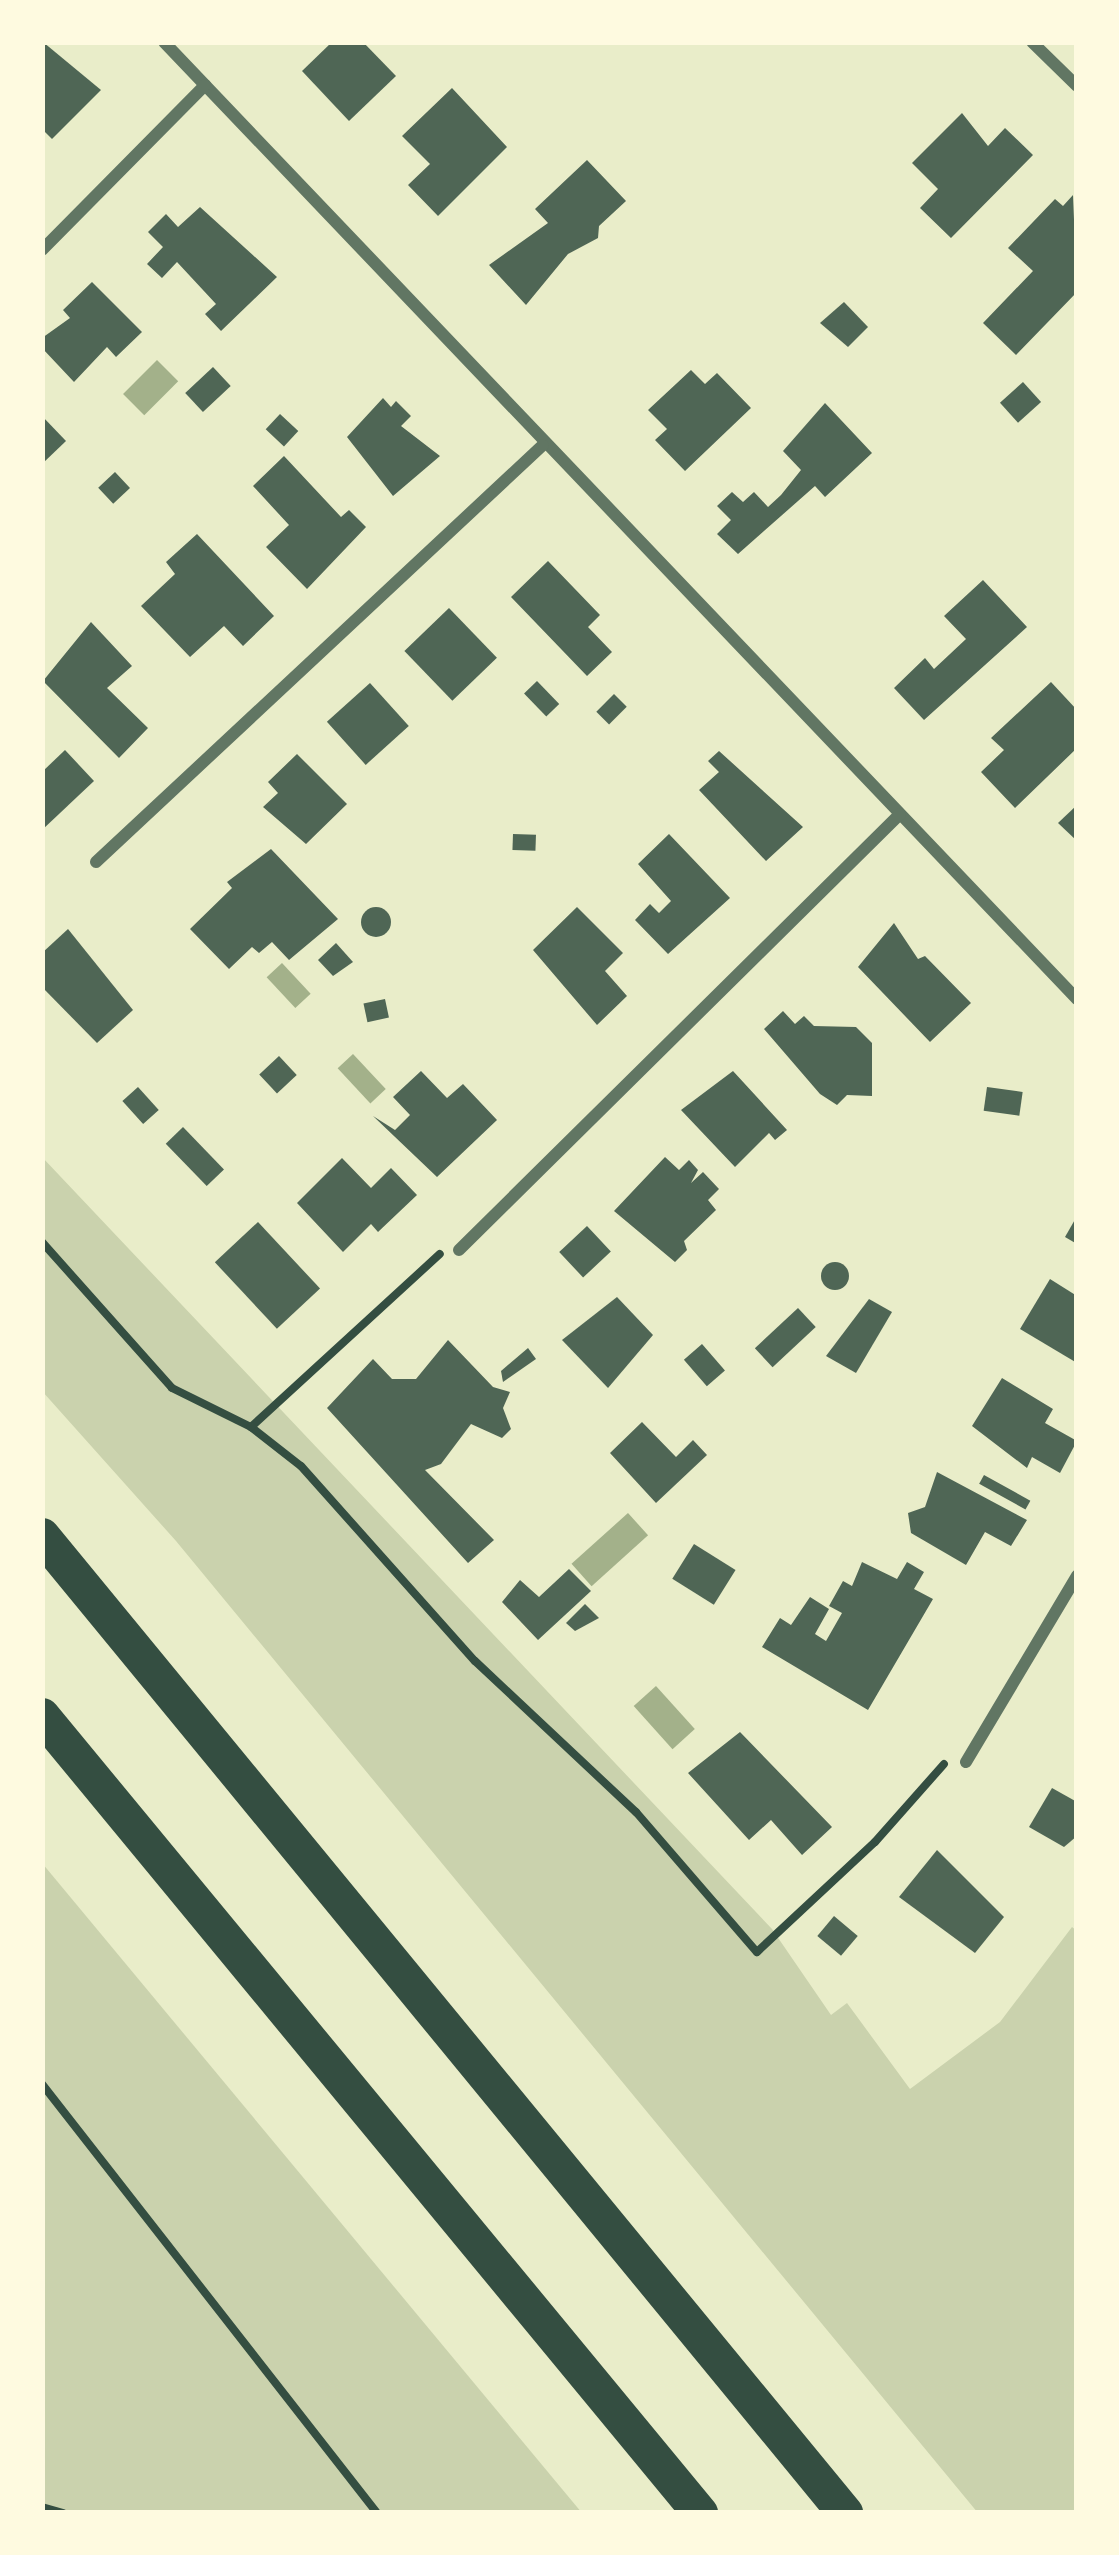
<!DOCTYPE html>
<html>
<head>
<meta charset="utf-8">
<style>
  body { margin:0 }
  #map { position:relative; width:1119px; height:2555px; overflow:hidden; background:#e9edc9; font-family:"Asap Condensed",sans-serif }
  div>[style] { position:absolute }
  .green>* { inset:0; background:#cad2ad }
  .water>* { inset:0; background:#a3b18a; transform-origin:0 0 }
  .building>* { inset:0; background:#4f6655; transform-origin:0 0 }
  .round { border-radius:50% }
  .path>* { height:8px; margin:-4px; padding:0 4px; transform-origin:4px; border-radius:4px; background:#344e41 }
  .minor>* { height:12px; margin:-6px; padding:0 6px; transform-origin:6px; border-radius:6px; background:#617663 }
  .motorway>* { height:36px; margin:-18px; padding:0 18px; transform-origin:18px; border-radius:18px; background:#344e41 }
  span { translate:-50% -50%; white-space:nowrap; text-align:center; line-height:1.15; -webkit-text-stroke:9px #fefae0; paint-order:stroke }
  .frame { position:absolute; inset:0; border:45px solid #fefae0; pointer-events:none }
</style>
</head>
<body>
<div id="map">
  <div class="green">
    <i style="clip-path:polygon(42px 1157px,772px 1929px,831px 2015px,847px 2003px,910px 2089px,1000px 2022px,1072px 1927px,1077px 1931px,1077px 2513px,978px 2513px,176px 1541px,42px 1391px)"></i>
    <i style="clip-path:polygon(42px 1863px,582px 2513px,42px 2513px)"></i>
  </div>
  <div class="water">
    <i style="left:157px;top:360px;width:30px;height:48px;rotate:45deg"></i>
    <i style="left:282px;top:963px;width:42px;height:21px;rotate:47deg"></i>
    <i style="left:353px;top:1054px;width:48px;height:21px;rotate:47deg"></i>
    <i style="left:628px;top:1513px;width:30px;height:76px;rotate:48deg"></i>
    <i style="left:656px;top:1686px;width:58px;height:30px;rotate:48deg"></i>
  </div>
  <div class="building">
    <i style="clip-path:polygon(43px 42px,101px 90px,52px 139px,42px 129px)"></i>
    <i style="clip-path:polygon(332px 42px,363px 42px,396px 76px,349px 121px,302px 71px)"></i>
    <i style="clip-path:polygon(452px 88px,507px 147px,438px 216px,408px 185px,430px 164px,402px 136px)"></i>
    <i style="clip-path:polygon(962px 113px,988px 146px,1005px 128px,1033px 155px,951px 238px,920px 208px,938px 189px,912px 163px)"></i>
    <i style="clip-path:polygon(587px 160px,626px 201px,599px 226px,598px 238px,568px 254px,526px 305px,489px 265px,548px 223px,535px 209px)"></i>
    <i style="clip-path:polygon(1073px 195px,1077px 292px,1016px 355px,983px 323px,1033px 271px,1008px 248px,1055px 199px,1063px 206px)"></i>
    <i style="clip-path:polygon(200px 207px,277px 277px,221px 331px,205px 314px,216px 304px,177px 262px,162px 278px,147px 264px,163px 247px,148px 232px,166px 214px,178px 227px)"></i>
    <i style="clip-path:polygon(92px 282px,142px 332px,116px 357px,107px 347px,74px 382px,42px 348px,42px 338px,70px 318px,63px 310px)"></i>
    <i style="clip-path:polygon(844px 302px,868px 327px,848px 347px,820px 323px)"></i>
    <i style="left:213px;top:367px;width:26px;height:38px;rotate:47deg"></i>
    <i style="clip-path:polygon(691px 370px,705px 384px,717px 373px,751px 408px,685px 471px,655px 440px,667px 429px,648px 410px)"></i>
    <i style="left:1023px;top:382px;width:27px;height:31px;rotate:48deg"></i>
    <i style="clip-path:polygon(383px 398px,391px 407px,396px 401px,411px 416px,401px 426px,440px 456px,393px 496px,347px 437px)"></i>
    <i style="clip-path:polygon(825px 403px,872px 453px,825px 497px,815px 486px,738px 554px,717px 534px,731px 520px,717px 506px,732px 492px,743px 502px,754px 492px,768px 507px,781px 495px,801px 470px,783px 451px)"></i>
    <i style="left:280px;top:414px;width:25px;height:21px;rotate:43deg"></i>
    <i style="clip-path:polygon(42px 416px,66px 441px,42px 464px)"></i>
    <i style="clip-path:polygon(284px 456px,341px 517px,349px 510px,366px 527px,307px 589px,266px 547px,289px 525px,253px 486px)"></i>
    <i style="left:115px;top:472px;width:22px;height:23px;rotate:47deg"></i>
    <i style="clip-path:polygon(197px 534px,274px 616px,243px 646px,224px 626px,190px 657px,141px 606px,175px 574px,166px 562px)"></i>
    <i style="clip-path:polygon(548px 561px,600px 615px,588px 627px,612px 652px,587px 676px,511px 597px)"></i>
    <i style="clip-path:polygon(983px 580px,1027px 627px,924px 720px,894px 688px,925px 658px,934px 669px,966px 639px,944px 616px)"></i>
    <i style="left:449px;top:608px;width:69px;height:62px;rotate:46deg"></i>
    <i style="clip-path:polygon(91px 622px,132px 666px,107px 688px,148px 728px,119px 758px,43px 681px)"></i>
    <i style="left:537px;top:681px;width:32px;height:18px;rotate:46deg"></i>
    <i style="clip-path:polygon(1051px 682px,1077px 710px,1077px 748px,1015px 808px,981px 772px,1004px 750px,991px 738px)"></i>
    <i style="left:370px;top:683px;width:58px;height:58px;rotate:48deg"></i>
    <i style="left:614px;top:694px;width:18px;height:25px;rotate:45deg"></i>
    <i style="clip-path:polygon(65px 750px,94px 781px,42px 830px,42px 772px)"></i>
    <i style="clip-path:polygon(719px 751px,803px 827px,766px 861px,699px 790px,719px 772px,708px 761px)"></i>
    <i style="clip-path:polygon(297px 754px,347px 804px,306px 844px,263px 807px,278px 793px,268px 782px)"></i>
    <i style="clip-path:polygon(1077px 805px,1077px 841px,1058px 823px)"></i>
    <i style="left:513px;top:834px;width:23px;height:16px;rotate:2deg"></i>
    <i style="clip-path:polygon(669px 834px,730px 898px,668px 954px,635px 920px,650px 904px,659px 913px,671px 901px,638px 864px)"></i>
    <i style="clip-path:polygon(271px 849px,338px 919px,289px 960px,272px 942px,259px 953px,252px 947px,229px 969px,190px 929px,232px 888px,227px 882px)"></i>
    <i class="round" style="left:361px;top:907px;width:30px;height:30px"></i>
    <i style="clip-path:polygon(577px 907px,623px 953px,605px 971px,627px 996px,597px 1025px,533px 950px)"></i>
    <i style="clip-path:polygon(894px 923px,918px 959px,925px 956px,971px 1003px,930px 1042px,858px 967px)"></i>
    <i style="clip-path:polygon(68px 929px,133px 1010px,97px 1043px,42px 987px,42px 953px)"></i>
    <i style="clip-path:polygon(336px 943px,353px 962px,333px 976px,318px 960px)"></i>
    <i style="left:385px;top:999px;width:19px;height:22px;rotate:78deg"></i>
    <i style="clip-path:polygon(783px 1011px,795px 1024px,804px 1016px,814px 1026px,856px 1027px,872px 1043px,872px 1096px,847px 1095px,837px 1105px,820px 1094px,764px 1029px)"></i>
    <i style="left:279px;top:1056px;width:26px;height:27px;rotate:47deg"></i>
    <i style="clip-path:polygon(421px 1071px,447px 1098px,463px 1084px,497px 1120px,437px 1177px,373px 1116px,395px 1130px,410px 1115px,393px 1097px)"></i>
    <i style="clip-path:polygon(733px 1071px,787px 1130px,775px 1140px,769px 1133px,735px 1167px,681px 1110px)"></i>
    <i style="left:138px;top:1087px;width:31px;height:21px;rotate:48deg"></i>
    <i style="left:987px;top:1087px;width:36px;height:24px;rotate:8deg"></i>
    <i style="left:183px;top:1127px;width:59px;height:24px;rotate:46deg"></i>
    <i style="clip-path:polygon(665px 1157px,679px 1170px,689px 1160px,698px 1170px,691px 1183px,703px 1172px,719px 1189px,708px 1200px,716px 1210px,684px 1241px,687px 1250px,675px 1262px,614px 1211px)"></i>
    <i style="clip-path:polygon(342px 1158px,371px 1188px,391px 1168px,417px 1195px,378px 1232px,371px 1224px,343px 1252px,297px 1203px)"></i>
    <i style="clip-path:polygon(1077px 1216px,1077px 1244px,1065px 1237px)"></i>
    <i style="left:258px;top:1222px;width:91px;height:59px;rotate:47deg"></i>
    <i style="left:587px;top:1226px;width:35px;height:38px;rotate:47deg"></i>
    <i class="round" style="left:821px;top:1262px;width:28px;height:28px"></i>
    <i style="clip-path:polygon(1050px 1279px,1077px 1296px,1077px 1363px,1020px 1329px)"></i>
    <i style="clip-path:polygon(617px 1297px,653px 1335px,608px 1388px,562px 1340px)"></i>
    <i style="clip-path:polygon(869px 1299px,892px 1312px,856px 1373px,826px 1356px)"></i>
    <i style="left:798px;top:1308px;width:26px;height:59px;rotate:47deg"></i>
    <i style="clip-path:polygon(448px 1340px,493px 1387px,510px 1392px,503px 1408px,511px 1429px,502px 1438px,471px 1424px,441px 1464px,425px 1470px,494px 1540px,468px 1563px,327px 1408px,373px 1359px,392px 1379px,416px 1379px)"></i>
    <i style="left:702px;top:1344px;width:35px;height:24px;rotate:49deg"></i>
    <i style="clip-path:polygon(528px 1348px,536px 1359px,503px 1382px,501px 1371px)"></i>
    <i style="clip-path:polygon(1002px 1378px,1053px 1409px,1045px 1423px,1077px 1441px,1060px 1473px,1032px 1457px,1027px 1468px,972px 1426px)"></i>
    <i style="clip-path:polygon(642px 1422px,676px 1457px,693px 1440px,707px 1455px,656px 1503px,610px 1453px)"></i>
    <i style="clip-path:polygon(937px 1472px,1027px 1520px,1011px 1546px,985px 1532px,966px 1565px,911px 1533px,908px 1513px,925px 1507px)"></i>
    <i style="left:984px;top:1475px;width:53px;height:10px;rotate:29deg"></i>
    <i style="left:694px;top:1544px;width:49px;height:41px;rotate:32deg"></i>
    <i style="clip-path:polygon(862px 1562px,897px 1579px,907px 1562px,924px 1572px,914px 1589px,933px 1599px,868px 1710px,762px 1647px,780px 1618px,791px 1625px,810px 1597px,829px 1609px,815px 1634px,826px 1641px,842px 1613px,829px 1606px,843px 1581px,852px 1586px)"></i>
    <i style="clip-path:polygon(569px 1569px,591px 1591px,538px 1640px,502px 1602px,520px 1580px,539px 1597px)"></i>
    <i style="clip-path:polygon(585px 1604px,599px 1618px,575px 1631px,566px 1623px)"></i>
    <i style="clip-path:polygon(740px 1732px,832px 1827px,802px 1855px,771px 1820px,749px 1840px,688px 1773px)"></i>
    <i style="clip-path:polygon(1052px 1788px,1077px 1802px,1077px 1836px,1064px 1847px,1029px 1827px)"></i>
    <i style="clip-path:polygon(937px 1850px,1004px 1917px,975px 1953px,899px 1897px)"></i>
    <i style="left:834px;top:1916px;width:31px;height:26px;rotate:40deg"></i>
  </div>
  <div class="path">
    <i style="left:42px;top:1242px;width:195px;rotate:48.3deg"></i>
    <i style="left:172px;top:1388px;width:88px;rotate:26.3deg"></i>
    <i style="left:251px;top:1427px;width:63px;rotate:38deg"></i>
    <i style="left:301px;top:1466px;width:261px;rotate:48.3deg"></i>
    <i style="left:475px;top:1661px;width:221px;rotate:43.2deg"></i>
    <i style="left:636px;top:1812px;width:185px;rotate:49.2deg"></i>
    <i style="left:757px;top:1952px;width:161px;rotate:-43deg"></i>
    <i style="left:875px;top:1842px;width:104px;rotate:-48.5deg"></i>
    <i style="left:251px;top:1427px;width:256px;rotate:-42.5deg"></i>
    <i style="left:42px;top:2084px;width:544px;rotate:52.01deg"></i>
    <i style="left:42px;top:2507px;width:22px;rotate:16deg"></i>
  </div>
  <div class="minor">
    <i style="left:164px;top:42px;width:1323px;rotate:46.35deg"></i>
    <i style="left:1032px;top:42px;width:63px;rotate:44.4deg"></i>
    <i style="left:42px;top:250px;width:232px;rotate:-45.3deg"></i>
    <i style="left:96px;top:862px;width:611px;rotate:-43.01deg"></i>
    <i style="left:459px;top:1250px;width:620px;rotate:-44.67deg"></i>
    <i style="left:966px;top:1762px;width:217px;rotate:-59.2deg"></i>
  </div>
  <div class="motorway">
    <i style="left:42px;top:1536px;width:1265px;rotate:50.58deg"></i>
    <i style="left:42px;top:1716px;width:1034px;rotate:50.46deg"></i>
  </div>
  <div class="frame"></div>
</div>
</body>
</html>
